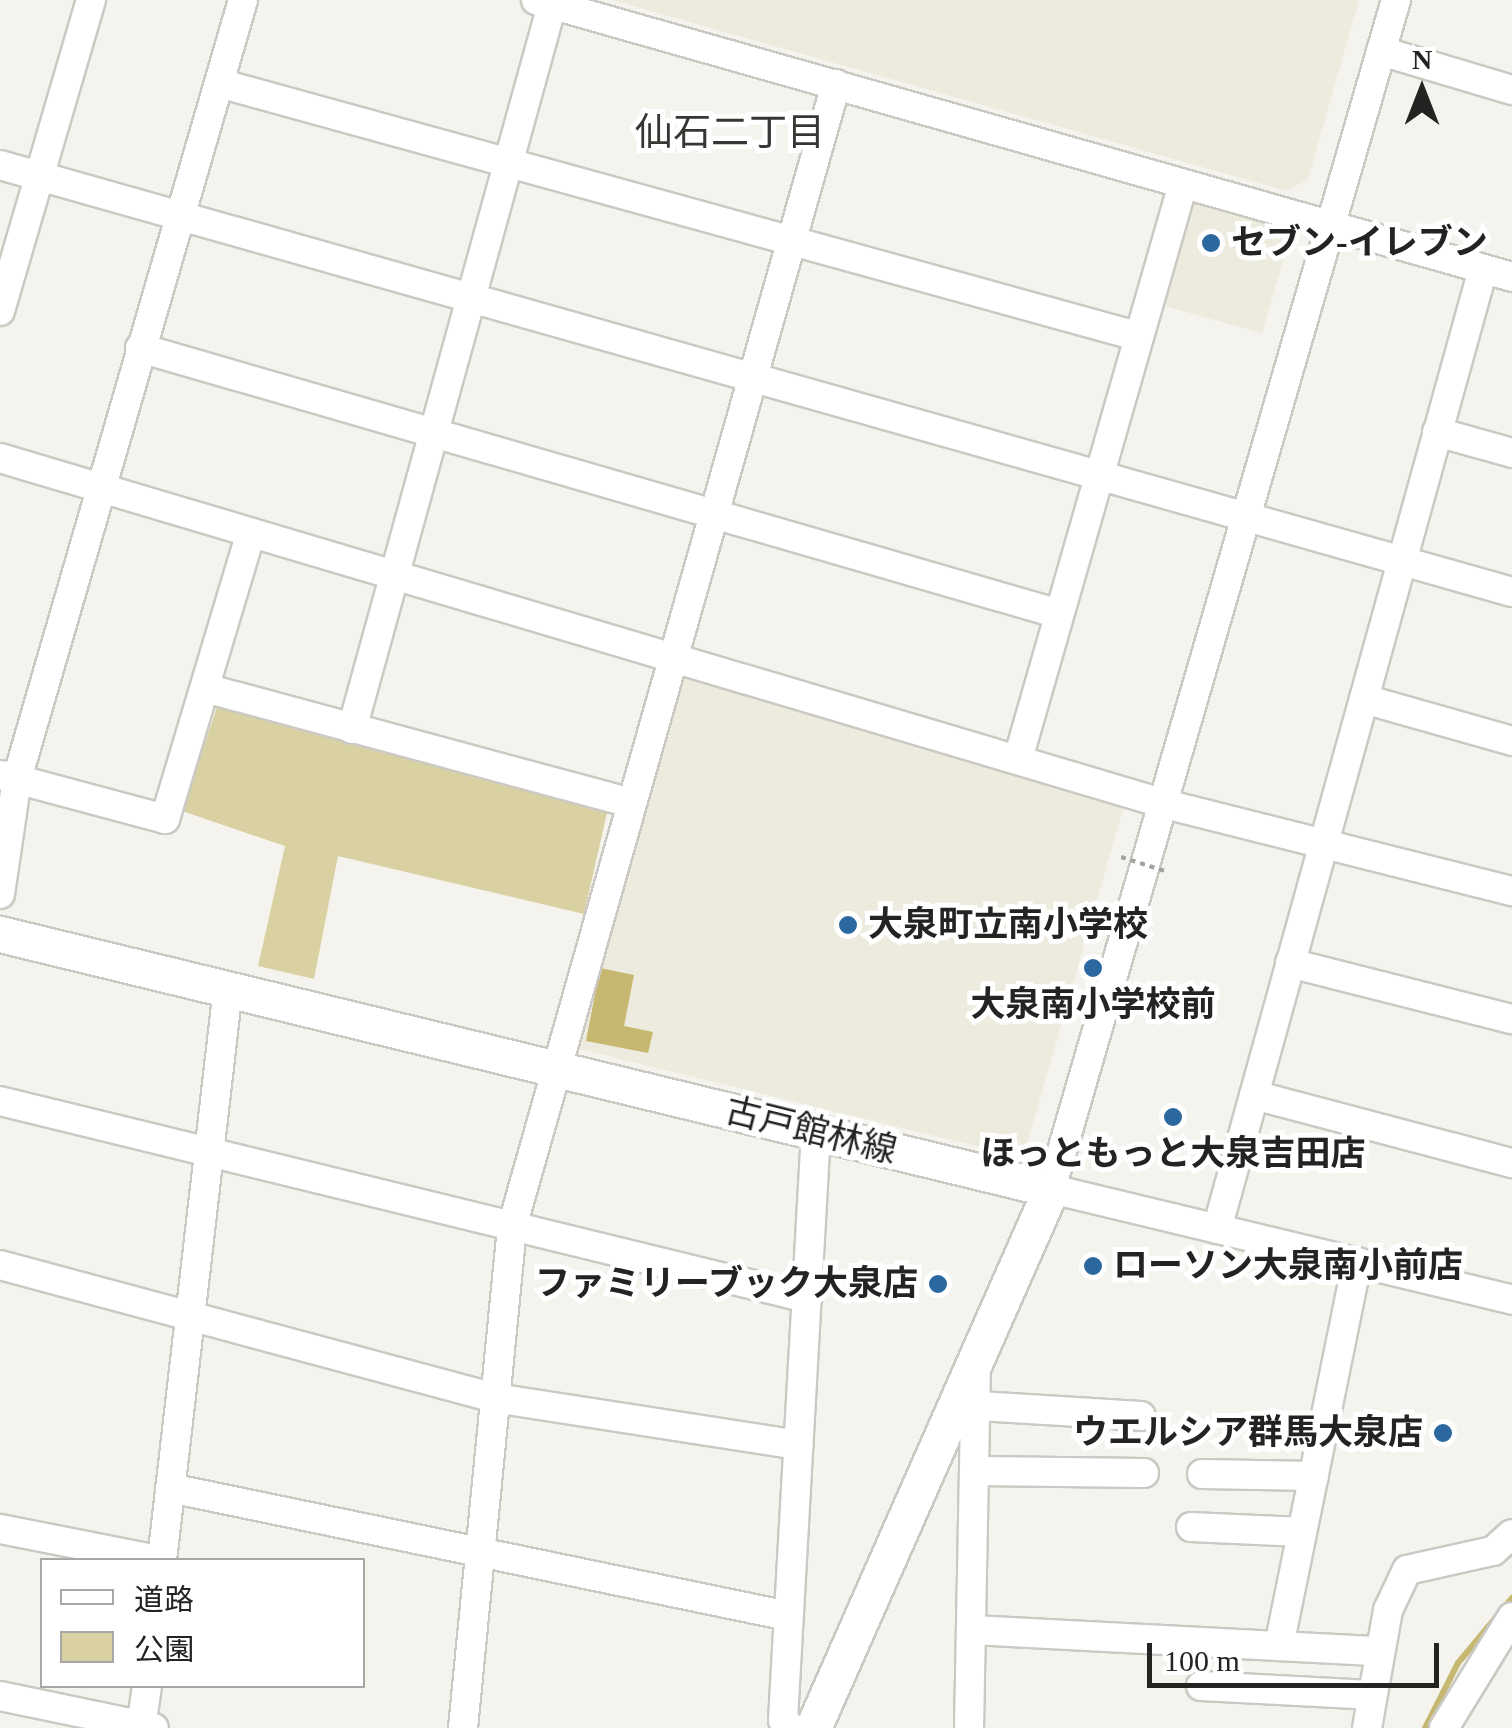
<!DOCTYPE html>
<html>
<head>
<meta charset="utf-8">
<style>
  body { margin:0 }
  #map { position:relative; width:1512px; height:1728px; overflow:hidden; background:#f4f3ed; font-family:"Times New Roman","Noto Sans JP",serif }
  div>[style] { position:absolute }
  .built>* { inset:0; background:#edebdd }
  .green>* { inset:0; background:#dad1a3 }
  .water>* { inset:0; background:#c6b871 }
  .stream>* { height:6px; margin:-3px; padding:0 3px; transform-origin:3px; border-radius:3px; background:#c6b871 }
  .roads { filter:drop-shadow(2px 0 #cac9c3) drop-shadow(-2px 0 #cac9c3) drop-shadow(0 2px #cac9c3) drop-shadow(0 -2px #cac9c3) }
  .minor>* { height:28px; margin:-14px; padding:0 14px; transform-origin:14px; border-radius:14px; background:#fff }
  .major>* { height:35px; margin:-17.5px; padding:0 17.5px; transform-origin:17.5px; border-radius:17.5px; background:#fff }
  .path-bridge>* { height:4px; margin-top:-2px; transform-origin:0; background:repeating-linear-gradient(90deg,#a4a39f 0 5px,transparent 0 10px) }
  .dots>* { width:28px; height:28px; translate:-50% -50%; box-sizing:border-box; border:5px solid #fff; border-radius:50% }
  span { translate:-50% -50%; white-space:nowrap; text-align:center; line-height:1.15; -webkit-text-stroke:10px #fff; paint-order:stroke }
  .poi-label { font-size:35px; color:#232321; font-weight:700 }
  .left { translate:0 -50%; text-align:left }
  .right { translate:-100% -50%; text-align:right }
  .street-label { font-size:35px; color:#232321 }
  .neighbourhood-label { font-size:38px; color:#373632 }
  .legend { position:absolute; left:40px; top:1558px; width:325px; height:130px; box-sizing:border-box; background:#fff; border:2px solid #a7a7a6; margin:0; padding:12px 18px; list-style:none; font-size:30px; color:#232321 }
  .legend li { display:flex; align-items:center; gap:20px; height:50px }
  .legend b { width:50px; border:2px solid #a7a7a6 }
  .north { position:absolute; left:1372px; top:40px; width:100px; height:100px; -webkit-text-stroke:8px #fff; paint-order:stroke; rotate:0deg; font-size:28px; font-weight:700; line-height:40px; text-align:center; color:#232321 }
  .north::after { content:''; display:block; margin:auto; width:35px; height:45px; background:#232321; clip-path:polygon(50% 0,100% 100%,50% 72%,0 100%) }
  .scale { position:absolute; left:1147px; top:1643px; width:292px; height:45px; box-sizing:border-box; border:5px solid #232321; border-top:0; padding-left:12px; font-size:30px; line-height:35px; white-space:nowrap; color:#232321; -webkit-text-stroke:8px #fff; paint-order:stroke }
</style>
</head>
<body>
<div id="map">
  <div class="built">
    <i style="clip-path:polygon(612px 0,1359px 0,1308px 179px,1287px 191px)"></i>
    <i style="clip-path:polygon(1197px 202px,1292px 230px,1262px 333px,1157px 304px,1187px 206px)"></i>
    <i style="clip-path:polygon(689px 671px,1125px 802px,1027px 1144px,1005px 1153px,571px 1047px,678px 677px)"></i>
  </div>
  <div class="green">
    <i style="clip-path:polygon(217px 707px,607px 813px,584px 914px,338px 856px,314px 979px,258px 966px,285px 846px,182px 811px)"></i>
  </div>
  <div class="water">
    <i style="clip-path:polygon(600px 968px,634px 975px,624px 1026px,653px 1032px,648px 1053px,586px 1041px)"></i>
  </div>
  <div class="stream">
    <i style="left:1425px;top:1728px;width:73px;rotate:-63.1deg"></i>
    <i style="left:1458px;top:1663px;width:85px;rotate:-50.3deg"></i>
  </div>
  <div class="roads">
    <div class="minor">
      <i style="left:536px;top:0;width:1015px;rotate:15.84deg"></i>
      <i style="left:1396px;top:0;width:1238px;rotate:106.18deg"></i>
      <i style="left:1051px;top:1189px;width:474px;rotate:13.5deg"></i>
      <i style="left:1381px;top:51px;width:137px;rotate:16.6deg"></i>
      <i style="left:219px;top:83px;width:952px;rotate:15.41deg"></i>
      <i style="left:0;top:165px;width:1571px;rotate:15.77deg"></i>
      <i style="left:0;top:311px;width:324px;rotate:-73.7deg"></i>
      <i style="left:140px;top:348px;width:957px;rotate:16.14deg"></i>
      <i style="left:1437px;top:432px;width:78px;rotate:15.6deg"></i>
      <i style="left:0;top:458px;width:1215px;rotate:16.54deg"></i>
      <i style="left:1165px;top:804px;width:358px;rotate:14.1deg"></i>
      <i style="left:205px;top:688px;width:440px;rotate:15.1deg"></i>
      <i style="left:1364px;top:699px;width:154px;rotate:15.8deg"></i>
      <i style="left:352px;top:729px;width:751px;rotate:-74.56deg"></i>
      <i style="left:1018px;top:759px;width:598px;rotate:-73.99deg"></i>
      <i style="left:1px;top:775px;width:170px;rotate:15deg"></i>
      <i style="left:165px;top:819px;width:299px;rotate:-73.3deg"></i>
      <i style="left:0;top:894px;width:116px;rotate:-81.6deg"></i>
      <i style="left:17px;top:779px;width:811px;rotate:-73.82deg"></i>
      <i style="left:1290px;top:963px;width:229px;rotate:14.2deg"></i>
      <i style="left:1254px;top:1095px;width:267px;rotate:14.8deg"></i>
      <i style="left:0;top:1101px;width:831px;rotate:13.72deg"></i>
      <i style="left:1217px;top:1229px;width:996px;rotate:-74.51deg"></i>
      <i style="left:0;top:1265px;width:513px;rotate:15.04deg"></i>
      <i style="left:495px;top:1398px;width:307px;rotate:8.8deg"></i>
      <i style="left:979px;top:1406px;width:162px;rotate:3.5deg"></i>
      <i style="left:979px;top:1471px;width:165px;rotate:0.7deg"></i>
      <i style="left:1202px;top:1474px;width:112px;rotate:1deg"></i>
      <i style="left:170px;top:1488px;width:631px;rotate:11.7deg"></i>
      <i style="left:1191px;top:1527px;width:111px;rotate:2.6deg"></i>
      <i style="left:0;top:1529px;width:161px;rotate:11.1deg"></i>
      <i style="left:162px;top:1560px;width:575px;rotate:-83.41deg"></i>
      <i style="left:972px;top:1630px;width:407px;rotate:3deg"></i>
      <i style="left:1279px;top:1646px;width:392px;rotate:-78.5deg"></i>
      <i style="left:1201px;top:1686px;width:170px;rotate:3deg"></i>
      <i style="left:0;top:1696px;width:157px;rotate:11.7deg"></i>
      <i style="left:141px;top:1728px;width:42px;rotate:-81.9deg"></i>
      <i style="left:463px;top:1728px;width:503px;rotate:-84.41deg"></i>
      <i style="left:512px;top:1227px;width:1188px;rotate:-74.17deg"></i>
      <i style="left:792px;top:1728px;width:12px;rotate:-138deg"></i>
      <i style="left:783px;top:1720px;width:589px;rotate:-86.79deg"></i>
      <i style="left:969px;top:1728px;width:369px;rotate:-88.9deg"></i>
      <i style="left:1367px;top:1728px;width:120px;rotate:-79.9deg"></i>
      <i style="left:1388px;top:1610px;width:44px;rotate:-64.6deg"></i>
      <i style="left:1407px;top:1570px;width:88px;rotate:-12.5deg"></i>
      <i style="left:1493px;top:1551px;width:25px;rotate:-42deg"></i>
      <i style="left:1444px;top:1728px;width:130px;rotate:-58.5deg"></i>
    </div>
    <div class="major">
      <i style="left:0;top:934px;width:1081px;rotate:13.64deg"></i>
      <i style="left:1051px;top:1189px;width:589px;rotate:113.82deg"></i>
    </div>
  </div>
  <div class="path-bridge">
    <i style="left:1121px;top:857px;width:46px;rotate:17.7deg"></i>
  </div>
  <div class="dots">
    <i style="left:1211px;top:243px;background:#2a689f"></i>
    <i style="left:848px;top:925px;background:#2a689f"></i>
    <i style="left:1093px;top:968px;background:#2a689f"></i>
    <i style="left:1173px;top:1117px;background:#2a689f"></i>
    <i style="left:1093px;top:1266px;background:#2a689f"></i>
    <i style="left:938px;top:1284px;background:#2a689f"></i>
    <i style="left:1443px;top:1433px;background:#2a689f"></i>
  </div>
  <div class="poi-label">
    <span class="left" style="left:1231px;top:243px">セブン-イレブン</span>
    <span class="left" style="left:868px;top:925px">大泉町立南小学校</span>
    <span style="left:1093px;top:1005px">大泉南小学校前</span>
    <span style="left:1173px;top:1154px">ほっともっと大泉吉田店</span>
    <span class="left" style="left:1113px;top:1266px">ローソン大泉南小前店</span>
    <span class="right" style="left:918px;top:1284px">ファミリーブック大泉店</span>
    <span class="right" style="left:1423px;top:1433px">ウエルシア群馬大泉店</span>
  </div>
  <div class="street-label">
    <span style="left:811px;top:1131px;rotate:14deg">古戸館林線</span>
  </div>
  <div class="neighbourhood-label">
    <span style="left:730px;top:133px">仙石二丁目</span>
  </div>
  <ul class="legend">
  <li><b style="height:12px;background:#fff"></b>道路</li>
  <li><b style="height:28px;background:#dad1a3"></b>公園</li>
  </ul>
  <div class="north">N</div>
  <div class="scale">100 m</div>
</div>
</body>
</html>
